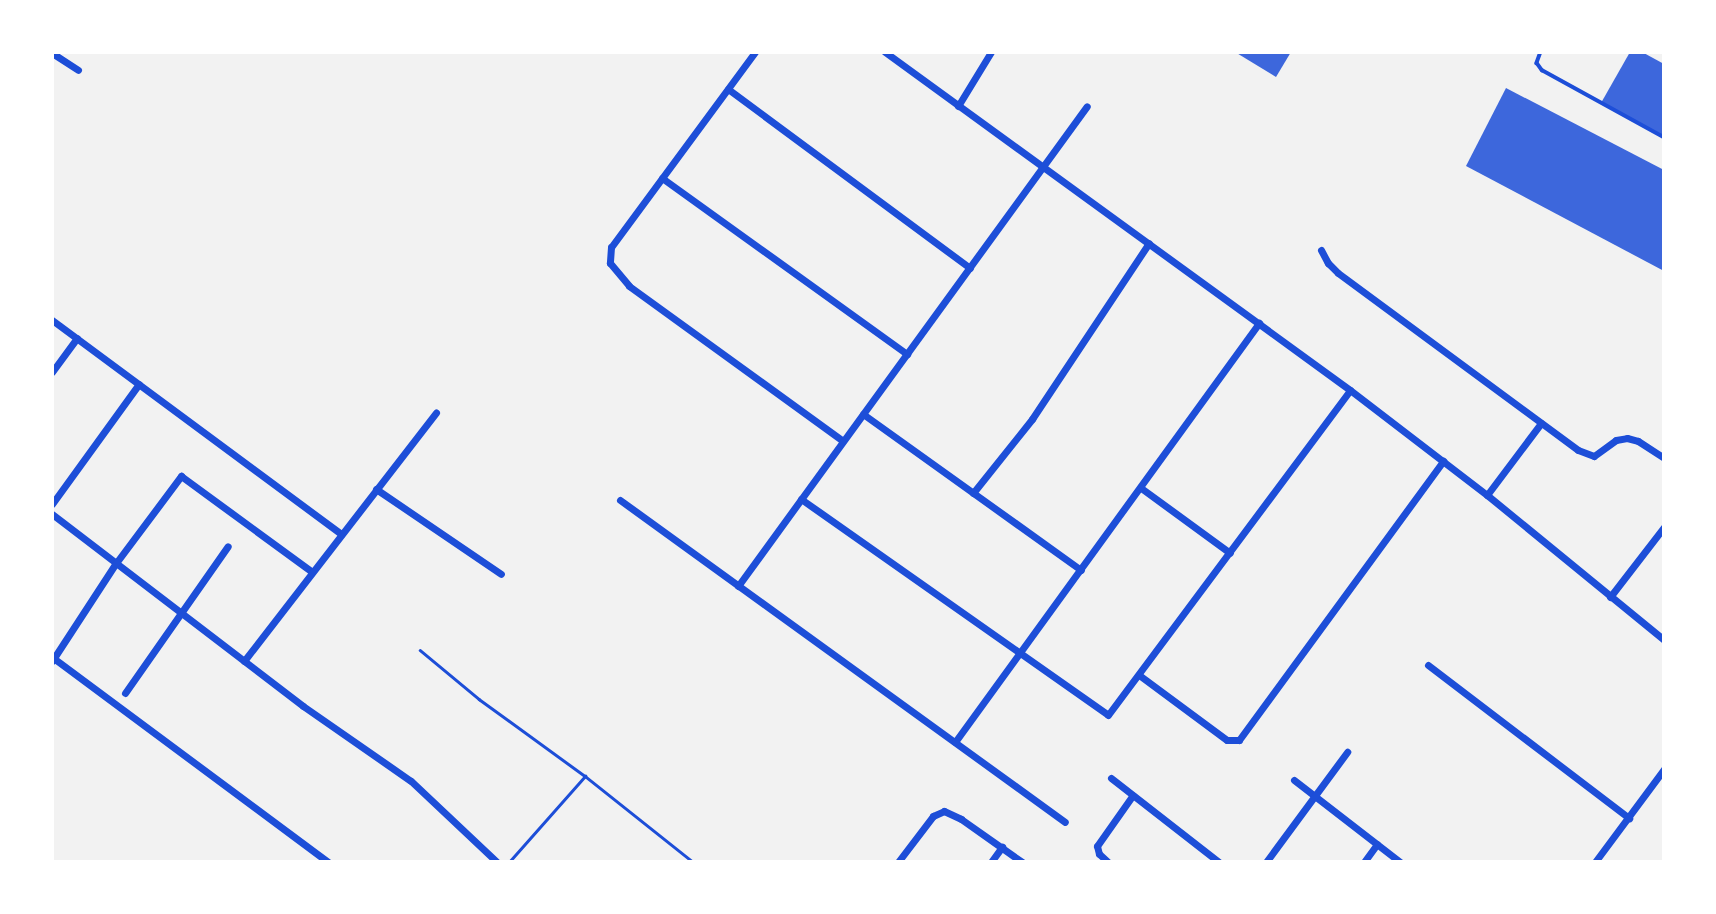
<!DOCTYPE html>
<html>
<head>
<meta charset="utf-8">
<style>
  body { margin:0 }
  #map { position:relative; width:1716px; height:914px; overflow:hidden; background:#f2f2f2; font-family:"Public Sans",sans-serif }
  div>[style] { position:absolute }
  .building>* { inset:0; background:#3d67dc }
  .path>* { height:2.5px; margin:-1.25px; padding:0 1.25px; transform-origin:1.25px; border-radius:1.25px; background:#1d4ed8 }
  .service>* { height:3.5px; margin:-1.75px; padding:0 1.75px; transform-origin:1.75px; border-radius:1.75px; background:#1d4ed8 }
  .minor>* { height:7px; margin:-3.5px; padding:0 3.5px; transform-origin:3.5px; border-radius:3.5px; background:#1d4ed8 }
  span { translate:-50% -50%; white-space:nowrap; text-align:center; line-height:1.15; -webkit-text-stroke:7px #fff; paint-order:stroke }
  .frame { position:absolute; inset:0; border:54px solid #fff; pointer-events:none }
</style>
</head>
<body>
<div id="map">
  <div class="building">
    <i style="clip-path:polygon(1235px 52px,1291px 52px,1276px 77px)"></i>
    <i style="clip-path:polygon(1630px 52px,1642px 52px,1664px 64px,1664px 137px,1601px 103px)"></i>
    <i style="clip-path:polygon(1506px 88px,1664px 170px,1664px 271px,1466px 166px)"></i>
  </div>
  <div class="path">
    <i style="left:420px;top:650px;width:77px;rotate:39.7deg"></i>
    <i style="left:479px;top:699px;width:131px;rotate:36deg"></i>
    <i style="left:585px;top:776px;width:138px;rotate:38.5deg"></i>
    <i style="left:509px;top:862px;width:115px;rotate:-48.5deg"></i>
  </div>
  <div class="service">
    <i style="left:1541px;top:52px;width:12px;rotate:110deg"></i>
    <i style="left:1537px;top:63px;width:9px;rotate:54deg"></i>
    <i style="left:1542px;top:70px;width:139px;rotate:28.8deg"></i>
  </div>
  <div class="minor">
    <i style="left:755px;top:52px;width:242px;rotate:126.4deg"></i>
    <i style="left:611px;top:247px;width:16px;rotate:94deg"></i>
    <i style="left:610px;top:263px;width:30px;rotate:50deg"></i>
    <i style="left:629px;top:286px;width:264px;rotate:35.9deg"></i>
    <i style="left:885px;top:52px;width:575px;rotate:36.01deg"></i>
    <i style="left:1350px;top:390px;width:173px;rotate:37.5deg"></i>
    <i style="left:1487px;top:495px;width:229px;rotate:39.3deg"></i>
    <i style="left:52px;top:53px;width:31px;rotate:33deg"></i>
    <i style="left:728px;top:89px;width:301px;rotate:36.5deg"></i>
    <i style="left:958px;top:106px;width:63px;rotate:-58.6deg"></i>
    <i style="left:662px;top:178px;width:302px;rotate:35.7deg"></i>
    <i style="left:1321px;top:250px;width:15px;rotate:62deg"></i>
    <i style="left:1328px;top:263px;width:14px;rotate:45deg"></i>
    <i style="left:1338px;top:273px;width:298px;rotate:36.4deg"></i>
    <i style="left:1578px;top:450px;width:17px;rotate:21deg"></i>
    <i style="left:1594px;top:456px;width:27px;rotate:-36deg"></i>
    <i style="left:1616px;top:440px;width:11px;rotate:-10deg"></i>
    <i style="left:1627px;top:438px;width:11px;rotate:15deg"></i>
    <i style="left:1638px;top:441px;width:31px;rotate:33deg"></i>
    <i style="left:52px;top:320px;width:360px;rotate:36.5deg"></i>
    <i style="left:52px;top:372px;width:42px;rotate:-53.7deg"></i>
    <i style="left:863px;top:414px;width:268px;rotate:35.6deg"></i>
    <i style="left:1141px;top:488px;width:110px;rotate:36.1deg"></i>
    <i style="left:376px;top:489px;width:151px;rotate:34.2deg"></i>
    <i style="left:973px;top:493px;width:95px;rotate:-51.4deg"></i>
    <i style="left:1032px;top:419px;width:211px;rotate:-56.4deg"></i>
    <i style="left:1487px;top:495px;width:90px;rotate:-53.1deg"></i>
    <i style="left:801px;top:499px;width:375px;rotate:35.1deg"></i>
    <i style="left:1108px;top:715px;width:405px;rotate:-53.3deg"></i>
    <i style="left:620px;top:500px;width:549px;rotate:35.89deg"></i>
    <i style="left:52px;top:504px;width:148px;rotate:-54.1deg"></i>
    <i style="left:52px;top:514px;width:316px;rotate:37.4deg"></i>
    <i style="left:303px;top:706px;width:131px;rotate:34.8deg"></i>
    <i style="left:411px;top:781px;width:118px;rotate:43.3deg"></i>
    <i style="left:738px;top:586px;width:593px;rotate:-53.98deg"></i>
    <i style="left:1610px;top:597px;width:88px;rotate:-52.4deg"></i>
    <i style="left:52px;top:657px;width:344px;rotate:36.6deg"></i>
    <i style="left:52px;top:661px;width:117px;rotate:-56.9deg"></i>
    <i style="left:116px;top:563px;width:109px;rotate:-53.2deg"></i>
    <i style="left:181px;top:476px;width:162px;rotate:36.2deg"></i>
    <i style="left:244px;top:661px;width:314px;rotate:-52.3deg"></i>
    <i style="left:1428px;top:665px;width:253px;rotate:37.3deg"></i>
    <i style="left:1139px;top:675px;width:109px;rotate:36.5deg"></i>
    <i style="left:1227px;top:740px;width:12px"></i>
    <i style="left:1239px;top:740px;width:346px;rotate:-53.8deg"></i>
    <i style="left:125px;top:693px;width:179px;rotate:-55deg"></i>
    <i style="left:955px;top:742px;width:518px;rotate:-54.04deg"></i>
    <i style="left:1111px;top:778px;width:137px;rotate:37.9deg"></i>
    <i style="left:1294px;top:780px;width:134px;rotate:37.7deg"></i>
    <i style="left:898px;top:862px;width:58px;rotate:-52.7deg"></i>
    <i style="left:933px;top:816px;width:12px;rotate:-24deg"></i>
    <i style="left:944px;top:811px;width:19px;rotate:25deg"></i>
    <i style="left:961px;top:819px;width:75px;rotate:35.2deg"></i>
    <i style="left:991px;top:862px;width:19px;rotate:-54deg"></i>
    <i style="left:1108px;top:862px;width:12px;rotate:-138deg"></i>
    <i style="left:1099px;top:854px;width:8px;rotate:-104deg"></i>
    <i style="left:1097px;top:846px;width:62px;rotate:-54.8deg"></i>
    <i style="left:1266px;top:862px;width:137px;rotate:-53.6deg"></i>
    <i style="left:1364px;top:862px;width:22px;rotate:-54deg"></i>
    <i style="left:1595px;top:862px;width:116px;rotate:-53.4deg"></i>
  </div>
  <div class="frame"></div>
</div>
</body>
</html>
